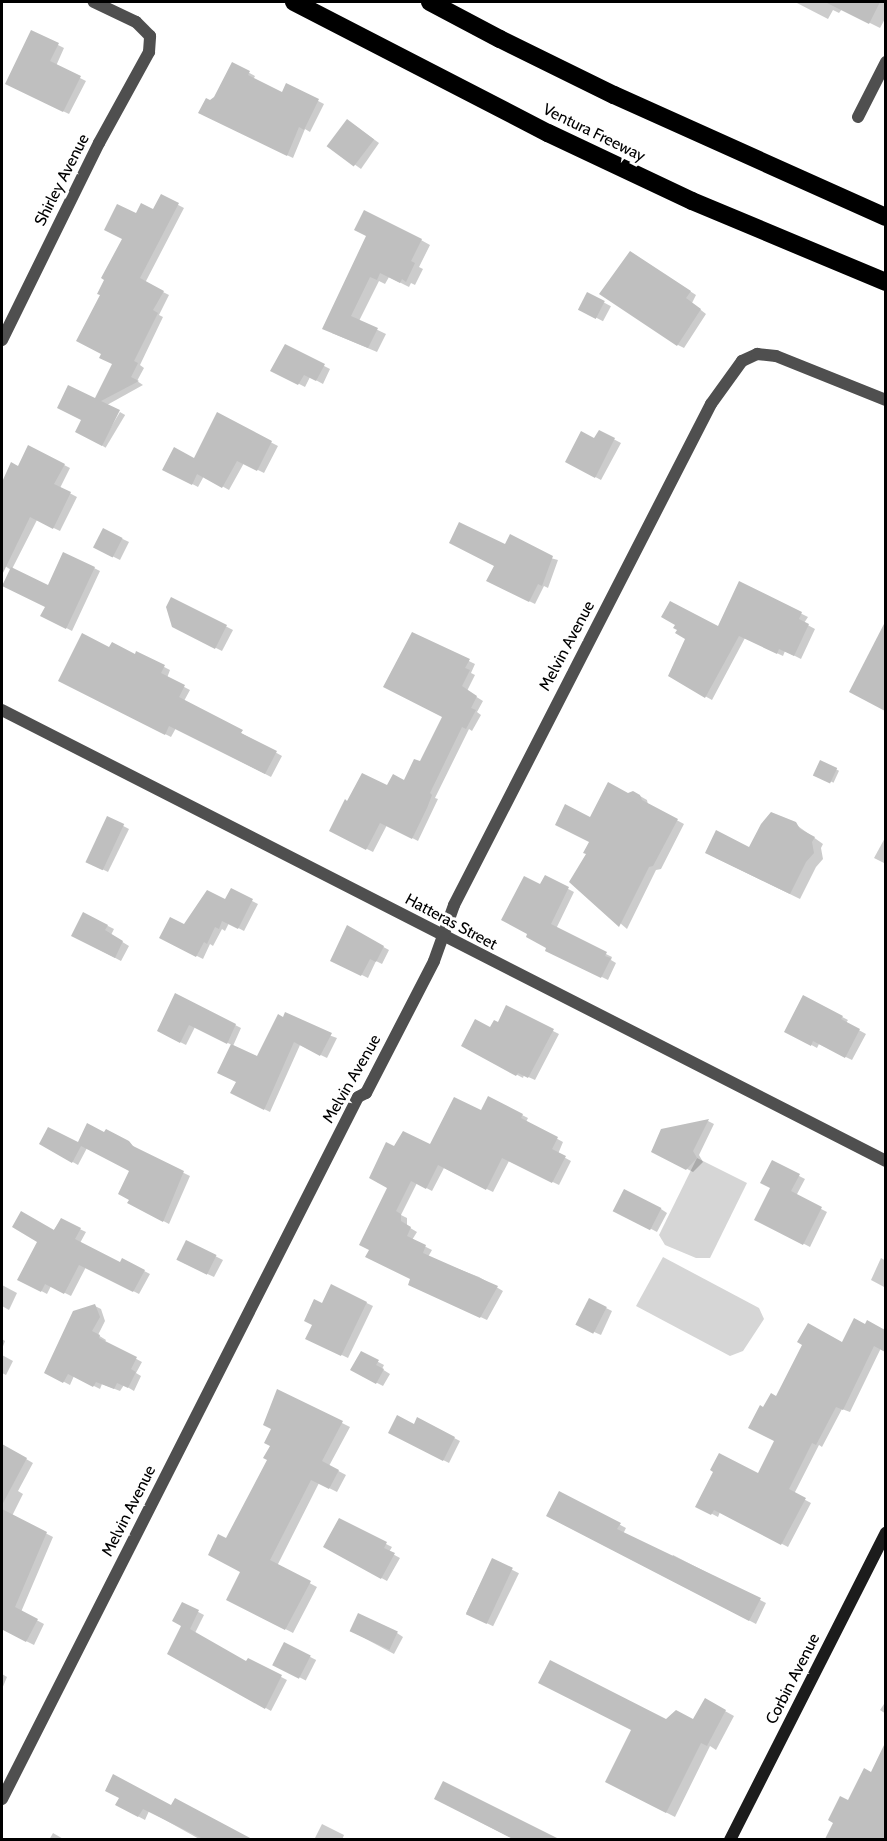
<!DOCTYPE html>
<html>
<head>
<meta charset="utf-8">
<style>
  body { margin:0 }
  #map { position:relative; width:887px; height:1841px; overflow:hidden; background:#fff; font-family:Cabin,sans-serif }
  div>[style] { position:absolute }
  .green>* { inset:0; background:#d6d6d6 }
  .shadow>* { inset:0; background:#0003; transform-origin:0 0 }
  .building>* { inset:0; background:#bfbfbf; transform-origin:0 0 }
  .street>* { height:12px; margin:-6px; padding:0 6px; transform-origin:6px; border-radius:6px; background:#4f4f4f }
  .secondary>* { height:12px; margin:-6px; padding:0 6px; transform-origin:6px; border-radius:6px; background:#1c1c1c }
  .highway>* { height:18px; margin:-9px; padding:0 9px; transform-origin:9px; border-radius:9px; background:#000 }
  span { translate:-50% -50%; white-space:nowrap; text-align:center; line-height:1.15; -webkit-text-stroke:6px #fff; paint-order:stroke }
  .street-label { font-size:16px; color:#000 }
  .frame { position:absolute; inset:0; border:3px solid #000; pointer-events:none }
</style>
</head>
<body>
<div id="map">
  <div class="green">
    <i style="clip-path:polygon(697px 1158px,747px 1183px,710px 1258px,696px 1258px,665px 1245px,659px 1235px)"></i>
    <i style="clip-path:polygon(663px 1257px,759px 1308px,764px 1319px,743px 1351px,730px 1356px,636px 1306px)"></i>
  </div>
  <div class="shadow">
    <i style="clip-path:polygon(795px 2px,886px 2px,886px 17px,880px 28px,842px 9px,839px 13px,833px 10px,828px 19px)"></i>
    <i style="clip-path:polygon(32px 32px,64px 48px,56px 66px,86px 81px,69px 114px,13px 87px)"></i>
    <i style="clip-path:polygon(233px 64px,255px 76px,253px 80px,282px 94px,287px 85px,324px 104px,310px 132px,305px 129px,293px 158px,206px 116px,211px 101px,215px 98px)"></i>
    <i style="clip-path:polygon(353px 124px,379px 143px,361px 169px,329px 146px)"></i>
    <i style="clip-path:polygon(161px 196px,184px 208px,145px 283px,169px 295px,159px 315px,163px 317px,140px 365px,144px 368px,137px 381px,143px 385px,107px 405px,96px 400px,114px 364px,102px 295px,136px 215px,154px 211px)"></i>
    <i style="clip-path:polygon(368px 236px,421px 240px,430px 245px,419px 267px,423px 269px,415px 285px,411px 283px,409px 287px,389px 277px,385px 284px,379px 281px,359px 321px,386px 334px,377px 352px,332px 333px)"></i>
    <i style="clip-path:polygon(637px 257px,696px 295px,692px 303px,706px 314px,684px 348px,678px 345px)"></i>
    <i style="left:588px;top:294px;width:26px;height:17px;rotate:28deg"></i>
    <i style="clip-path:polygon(285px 346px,330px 369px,323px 384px,310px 377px,305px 387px,272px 370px)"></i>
    <i style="left:120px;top:412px;width:6px;height:38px;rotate:31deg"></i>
    <i style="clip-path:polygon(218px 415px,278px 446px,264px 473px,244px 463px,229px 490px,204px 476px,198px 487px,164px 469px,195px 460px)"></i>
    <i style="clip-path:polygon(600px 432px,621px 443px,601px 480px,567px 462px,595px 440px)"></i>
    <i style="clip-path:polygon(29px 447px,70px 468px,60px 488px,77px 497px,60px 531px,37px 520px,12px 569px,49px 587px,94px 568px,100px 571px,72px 631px,42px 615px,47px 607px,11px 570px,2px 564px,2px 516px,7px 505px,2px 503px,2px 485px,12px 464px,18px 468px)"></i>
    <i style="clip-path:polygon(104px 530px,129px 542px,120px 560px,102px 551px)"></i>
    <i style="clip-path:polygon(505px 546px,558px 560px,548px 588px,544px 586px,535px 604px,494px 584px)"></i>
    <i style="clip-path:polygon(740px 583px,808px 617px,804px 623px,815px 629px,801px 659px,785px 651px,783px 656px,745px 638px,712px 700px,669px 676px,687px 638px,677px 624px,718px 628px)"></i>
    <i style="clip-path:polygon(172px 599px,233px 630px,222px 651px,180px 630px)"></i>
    <i style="clip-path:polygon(413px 634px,475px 664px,471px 673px,475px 675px,467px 691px,483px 701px,477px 712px,481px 715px,472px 731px,469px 729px,435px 798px,438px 799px,418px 841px,387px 825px,373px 852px,337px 834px,388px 787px,405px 782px,421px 763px,444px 717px)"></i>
    <i style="clip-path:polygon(875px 646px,886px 651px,886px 710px,851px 692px)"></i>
    <i style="clip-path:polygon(110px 649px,136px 656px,137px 653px,170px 670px,167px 678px,190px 690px,184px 701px,282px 756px,271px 777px,176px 728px,171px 737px,66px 684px)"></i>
    <i style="left:820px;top:762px;width:21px;height:13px;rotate:25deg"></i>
    <i style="clip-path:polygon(633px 792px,647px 800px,648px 805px,684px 824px,661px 869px,656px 870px,627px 929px,571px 881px,588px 854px,591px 819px)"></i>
    <i style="clip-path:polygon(108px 818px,129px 829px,108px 872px,92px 864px)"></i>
    <i style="clip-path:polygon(795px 824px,823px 844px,821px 848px,823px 859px,816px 867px,800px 899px,716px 858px,750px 849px)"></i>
    <i style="clip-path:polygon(886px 836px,886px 864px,874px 858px)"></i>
    <i style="clip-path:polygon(545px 877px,574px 892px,556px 929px,612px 957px,611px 960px,616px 963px,608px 980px,553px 953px,541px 886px)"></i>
    <i style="clip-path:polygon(231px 890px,258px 904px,244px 931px,229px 923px,225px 931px,222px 929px,213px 946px,210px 944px,203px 959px,161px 938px,226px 901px)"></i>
    <i style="clip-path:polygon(84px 914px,114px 929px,111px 935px,129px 946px,121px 961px,79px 939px)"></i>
    <i style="clip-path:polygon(348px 928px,389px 950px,382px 964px,376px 961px,368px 978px,338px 963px)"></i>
    <i style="clip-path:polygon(176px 995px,241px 1028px,233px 1046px,258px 1058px,284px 1019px,337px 1038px,327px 1058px,300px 1045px,270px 1112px,238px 1096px,232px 1045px,195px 1027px,186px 1045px,164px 1034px)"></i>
    <i style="clip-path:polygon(804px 997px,848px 1020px,846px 1023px,866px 1034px,852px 1060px,819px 1044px,817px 1048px,786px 1031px)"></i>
    <i style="clip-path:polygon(491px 1029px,553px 1031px,559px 1034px,535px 1080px,524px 1075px,523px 1078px,463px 1046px)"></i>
    <i style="clip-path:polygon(482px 1112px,522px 1115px,528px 1118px,526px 1122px,563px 1142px,558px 1154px,571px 1161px,559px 1185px,509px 1161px,493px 1192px,444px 1168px,432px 1191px,417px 1183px,401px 1215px,407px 1218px,407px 1226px,417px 1232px,412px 1240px,432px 1250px,428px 1257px,479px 1277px,503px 1291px,487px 1320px,416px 1287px,389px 1188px,395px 1148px,430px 1146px)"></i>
    <i style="clip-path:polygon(708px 1121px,714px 1124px,699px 1155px,703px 1162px,693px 1172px,652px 1151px,662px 1130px)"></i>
    <i style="clip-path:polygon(105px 1134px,128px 1142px,139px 1151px,190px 1176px,169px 1224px,135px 1206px,130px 1200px,131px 1171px,87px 1148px,78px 1165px,41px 1144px,79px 1144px)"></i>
    <i style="clip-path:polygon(772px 1162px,805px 1179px,796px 1196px,827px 1212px,810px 1247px,762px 1222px,771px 1188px)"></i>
    <i style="clip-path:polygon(661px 1209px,667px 1213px,657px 1232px,615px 1210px)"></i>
    <i style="clip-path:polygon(61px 1220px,86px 1232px,80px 1243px,121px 1264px,123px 1260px,150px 1274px,139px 1294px,86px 1267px,71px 1296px,51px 1286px,47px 1294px,19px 1279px)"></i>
    <i style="clip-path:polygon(187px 1242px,223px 1260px,214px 1277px,184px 1263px)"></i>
    <i style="clip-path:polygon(881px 1258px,886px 1261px,886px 1288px,871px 1280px)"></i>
    <i style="clip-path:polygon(2px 1285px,17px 1293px,9px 1310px,2px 1306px)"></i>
    <i style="clip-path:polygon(331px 1286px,373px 1306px,348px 1358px,313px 1341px,322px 1305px)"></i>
    <i style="clip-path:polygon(95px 1306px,101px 1309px,105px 1321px,98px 1335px,106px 1340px,105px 1342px,142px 1362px,136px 1373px,141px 1376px,134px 1391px,124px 1385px,120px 1391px,102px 1384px,100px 1389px,74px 1376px,70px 1385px,45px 1372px)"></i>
    <i style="clip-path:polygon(606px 1308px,612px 1311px,601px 1335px,585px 1328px)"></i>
    <i style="clip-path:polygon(886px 1325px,886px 1350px,881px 1348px,850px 1412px,842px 1409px,822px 1447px,819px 1445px,794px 1494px,811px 1503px,788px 1547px,720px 1512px,718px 1517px,697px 1506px,759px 1475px,776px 1441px,764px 1409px,865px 1326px,883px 1330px)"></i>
    <i style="clip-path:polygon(2px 1339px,5px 1341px,2px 1349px)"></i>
    <i style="clip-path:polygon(361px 1353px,384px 1365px,382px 1369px,390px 1374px,383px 1386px,352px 1370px)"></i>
    <i style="clip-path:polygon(2px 1355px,13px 1361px,6px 1375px,2px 1373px)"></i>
    <i style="clip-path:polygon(278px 1391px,350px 1427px,329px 1466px,346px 1475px,337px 1492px,319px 1483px,277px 1566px,317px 1587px,293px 1633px,235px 1603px,242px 1572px,227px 1540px,268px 1460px)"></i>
    <i style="clip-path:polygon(417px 1419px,460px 1441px,449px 1463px,396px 1436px,414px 1426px)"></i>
    <i style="clip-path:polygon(2px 1445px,33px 1463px,18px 1491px,23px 1494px,12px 1516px,53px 1537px,21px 1612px,44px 1624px,34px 1645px,2px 1629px)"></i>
    <i style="clip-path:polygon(560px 1493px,626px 1528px,623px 1534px,671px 1559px,673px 1555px,766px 1603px,756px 1624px,553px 1519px)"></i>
    <i style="clip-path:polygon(339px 1520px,392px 1547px,389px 1552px,400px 1558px,387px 1581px,325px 1547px)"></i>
    <i style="left:492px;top:1560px;width:30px;height:59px;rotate:26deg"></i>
    <i style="clip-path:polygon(183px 1604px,204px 1615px,195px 1633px,247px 1663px,248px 1660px,287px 1680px,271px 1711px,169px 1653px,183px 1626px)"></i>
    <i style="clip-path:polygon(351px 1631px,397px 1633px,403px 1637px,394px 1654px)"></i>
    <i style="left:285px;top:1644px;width:35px;height:23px;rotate:27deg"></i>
    <i style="clip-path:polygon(2px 1674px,7px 1677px,2px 1689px)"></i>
    <i style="clip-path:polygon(705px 1700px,734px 1716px,716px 1750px,710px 1746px,675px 1817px,615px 1786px,667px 1721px,694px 1721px)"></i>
    <i style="clip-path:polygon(886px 1701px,886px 1714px,880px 1710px)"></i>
    <i style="clip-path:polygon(886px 1746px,886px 1840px,827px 1840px,848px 1802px,872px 1774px)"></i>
    <i style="clip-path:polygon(443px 1783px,555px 1840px,515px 1840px,442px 1802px)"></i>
    <i style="clip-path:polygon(175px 1800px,247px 1840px,201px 1840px,149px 1811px,145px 1820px,117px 1805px,172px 1807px)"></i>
    <i style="clip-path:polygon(322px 1824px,344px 1835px,342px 1840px,314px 1840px)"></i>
    <i style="clip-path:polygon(53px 1833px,65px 1840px,49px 1840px)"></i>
  </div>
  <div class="building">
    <i style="clip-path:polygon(825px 2px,880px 2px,869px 24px)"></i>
    <i style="clip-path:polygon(31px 30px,59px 43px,50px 61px,81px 76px,63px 112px,5px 84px)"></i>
    <i style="clip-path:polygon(232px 62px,250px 71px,248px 75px,282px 92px,286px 83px,319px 99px,304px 130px,299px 127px,287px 156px,198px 113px,206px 98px,210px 100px,214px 97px)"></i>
    <i style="left:347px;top:119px;width:34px;height:34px;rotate:37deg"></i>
    <i style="clip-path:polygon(161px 194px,179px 203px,140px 278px,164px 291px,153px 310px,158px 313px,134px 361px,138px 363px,131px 377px,139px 381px,101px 401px,120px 410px,102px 446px,75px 432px,81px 420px,57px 408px,68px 385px,95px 398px,112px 364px,99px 358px,101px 354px,76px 341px,100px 295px,97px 294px,104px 280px,101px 278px,122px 239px,104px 230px,117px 204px,136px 213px,141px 203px,153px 209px)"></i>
    <i style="clip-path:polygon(364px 210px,422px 239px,411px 261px,415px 263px,406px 282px,402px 279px,400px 283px,380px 273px,377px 280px,370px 277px,351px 316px,378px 328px,368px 348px,322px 329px,366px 236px,354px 230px)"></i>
    <i style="clip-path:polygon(630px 251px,691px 291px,686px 298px,701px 309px,677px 346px,599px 294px)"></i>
    <i style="left:587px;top:292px;width:20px;height:20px;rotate:27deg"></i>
    <i style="clip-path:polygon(285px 344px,325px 364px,316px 381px,304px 375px,298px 385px,270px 371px)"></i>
    <i style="clip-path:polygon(217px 412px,272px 441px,257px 471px,237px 461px,222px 488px,197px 474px,192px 485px,162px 470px,174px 447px,194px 458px)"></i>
    <i style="clip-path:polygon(599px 430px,615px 438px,595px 478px,565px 462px,581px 431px,594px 438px)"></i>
    <i style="clip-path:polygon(28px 445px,65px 464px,54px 484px,71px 492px,53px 529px,30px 517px,2px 575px,2px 482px,11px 462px,18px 466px)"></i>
    <i style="clip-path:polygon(459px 522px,505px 544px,510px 534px,553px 556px,542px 586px,538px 584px,529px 602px,486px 581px,494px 566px,449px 543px)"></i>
    <i style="left:103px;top:528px;width:22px;height:22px;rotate:27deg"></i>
    <i style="clip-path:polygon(63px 552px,95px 567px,66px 629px,40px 616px,45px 607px,2px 586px,11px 567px,48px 585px)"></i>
    <i style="clip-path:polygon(739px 581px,802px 612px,799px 619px,809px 624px,794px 656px,779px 649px,777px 654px,739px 636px,705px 698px,668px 676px,685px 639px,675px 633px,677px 630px,673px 628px,675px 625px,661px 617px,670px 601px,718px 626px)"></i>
    <i style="clip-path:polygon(171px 597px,227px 625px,215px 649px,172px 627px,166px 607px)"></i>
    <i style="clip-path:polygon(885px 622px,885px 711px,849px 692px)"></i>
    <i style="clip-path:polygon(412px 632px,470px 659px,465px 668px,470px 670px,462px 686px,477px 696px,471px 708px,476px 710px,466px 729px,462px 727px,430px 793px,432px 795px,427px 808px,412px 839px,380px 823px,366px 850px,329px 831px,345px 799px,347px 801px,362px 773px,387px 785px,393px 774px,404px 780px,414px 759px,420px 761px,442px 717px,383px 687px)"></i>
    <i style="clip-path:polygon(82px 633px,109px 647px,112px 642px,135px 654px,136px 651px,165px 665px,161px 673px,185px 685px,179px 697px,243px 730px,241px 733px,277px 751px,265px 774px,169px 726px,165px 735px,58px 681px)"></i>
    <i style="left:820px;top:760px;width:19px;height:17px;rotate:25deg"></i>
    <i style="clip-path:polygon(608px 782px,628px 793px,633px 791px,640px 795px,642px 800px,678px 819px,653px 866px,649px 867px,619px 927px,569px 882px,586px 854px,583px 853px,589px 842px,555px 825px,565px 804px,590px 817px)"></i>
    <i style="clip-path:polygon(771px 812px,796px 822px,800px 829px,815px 837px,812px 842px,814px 853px,806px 862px,790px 894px,705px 853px,716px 830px,749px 847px,761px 824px)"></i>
    <i style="left:107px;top:816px;width:19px;height:51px;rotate:25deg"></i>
    <i style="clip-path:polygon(545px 875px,569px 887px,551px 924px,607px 952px,605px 956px,611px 958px,601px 978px,545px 951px,546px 948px,526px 937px,527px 934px,501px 920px,524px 876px,540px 884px)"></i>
    <i style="clip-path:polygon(231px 888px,253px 899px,238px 929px,222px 921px,219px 929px,215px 927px,207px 944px,204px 942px,196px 957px,159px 938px,170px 917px,184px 924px,207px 890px,225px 899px)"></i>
    <i style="clip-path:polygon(83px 912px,108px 925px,105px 930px,123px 941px,115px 958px,71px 936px)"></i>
    <i style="clip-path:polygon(347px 925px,384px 946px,376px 962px,370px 959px,361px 976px,330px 961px)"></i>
    <i style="clip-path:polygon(175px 993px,236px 1024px,227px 1044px,189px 1025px,180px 1043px,157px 1031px)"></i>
    <i style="clip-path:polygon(803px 995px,843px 1016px,841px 1019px,860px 1029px,845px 1058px,813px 1041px,811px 1046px,784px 1032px)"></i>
    <i style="clip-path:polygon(506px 1005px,554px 1029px,528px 1078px,518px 1073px,516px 1076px,461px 1046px,475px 1019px,490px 1027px,494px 1020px,498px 1022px)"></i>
    <i style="clip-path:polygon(285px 1012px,332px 1033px,320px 1056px,294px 1042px,264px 1110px,230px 1093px,236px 1082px,217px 1073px,231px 1044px,257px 1056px,278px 1014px,283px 1017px)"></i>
    <i style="clip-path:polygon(488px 1096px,523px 1114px,521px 1118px,558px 1137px,552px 1149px,566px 1156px,552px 1183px,502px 1158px,486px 1190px,438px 1165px,426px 1189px,411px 1181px,396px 1211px,401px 1214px,401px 1221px,411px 1227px,407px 1236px,426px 1245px,423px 1253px,498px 1286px,480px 1318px,408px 1285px,410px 1279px,365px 1257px,369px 1250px,359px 1245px,387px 1188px,369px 1178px,386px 1142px,394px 1146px,403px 1131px,430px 1144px,454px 1097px,481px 1110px)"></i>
    <i style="clip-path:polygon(709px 1119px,693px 1151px,697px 1158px,686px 1170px,651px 1152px,661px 1129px)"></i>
    <i style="clip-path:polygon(87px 1123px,104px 1132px,106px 1129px,129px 1141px,133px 1146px,184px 1171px,163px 1222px,127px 1203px,129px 1200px,118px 1194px,129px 1171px,81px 1146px,72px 1163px,39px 1144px,48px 1127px,78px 1142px)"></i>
    <i style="clip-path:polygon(772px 1160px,800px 1174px,791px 1191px,822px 1207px,803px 1245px,754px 1220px,770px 1188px,760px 1183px)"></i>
    <i style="left:624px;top:1189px;width:42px;height:25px;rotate:27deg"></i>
    <i style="clip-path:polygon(21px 1211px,54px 1230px,61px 1218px,81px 1228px,75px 1239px,120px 1262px,122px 1258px,145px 1270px,133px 1292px,79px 1265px,64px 1294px,45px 1284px,41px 1292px,17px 1280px,37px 1242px,12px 1227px)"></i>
    <i style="left:186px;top:1240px;width:34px;height:22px;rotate:26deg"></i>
    <i style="clip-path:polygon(331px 1284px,367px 1302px,341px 1356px,305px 1339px,312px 1325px,304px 1321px,314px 1299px,322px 1303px)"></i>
    <i style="left:589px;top:1298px;width:20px;height:30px;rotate:27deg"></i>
    <i style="clip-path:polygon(95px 1304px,100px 1317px,92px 1331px,100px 1335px,99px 1338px,137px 1357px,131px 1369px,136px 1372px,128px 1388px,117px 1383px,114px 1389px,96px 1382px,93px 1387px,68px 1374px,63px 1383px,44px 1373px,73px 1311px)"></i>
    <i style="clip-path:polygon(854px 1318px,865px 1324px,867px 1320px,885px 1330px,885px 1352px,874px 1346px,843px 1410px,836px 1407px,816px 1445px,812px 1443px,789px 1489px,806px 1498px,781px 1545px,714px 1510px,711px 1515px,695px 1507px,713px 1472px,710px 1470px,719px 1453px,758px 1473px,774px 1441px,748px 1428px,760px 1405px,763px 1407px,771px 1393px,776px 1396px,802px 1345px,797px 1342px,808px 1323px,842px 1342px)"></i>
    <i style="clip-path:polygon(361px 1351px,379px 1360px,376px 1365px,384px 1369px,376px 1384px,350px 1370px)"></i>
    <i style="clip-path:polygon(277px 1389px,343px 1421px,322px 1461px,339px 1470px,329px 1489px,311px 1480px,270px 1560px,311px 1581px,285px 1630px,226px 1600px,240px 1572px,208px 1555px,218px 1534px,226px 1538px,267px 1460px,263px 1458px,270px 1446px,264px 1443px,271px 1429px,263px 1425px)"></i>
    <i style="clip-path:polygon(397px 1415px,414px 1424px,417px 1417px,455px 1437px,443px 1461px,388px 1433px)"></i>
    <i style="clip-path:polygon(2px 1444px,27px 1458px,2px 1505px)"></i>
    <i style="clip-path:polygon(559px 1491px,621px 1523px,617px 1529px,761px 1598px,749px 1621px,546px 1516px)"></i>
    <i style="clip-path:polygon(2px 1509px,47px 1532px,15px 1607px,38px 1619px,26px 1642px,3px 1630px,2px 1634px)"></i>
    <i style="clip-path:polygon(339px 1518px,387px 1542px,384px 1548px,395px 1553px,381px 1579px,323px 1547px)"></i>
    <i style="left:492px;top:1558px;width:23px;height:62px;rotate:25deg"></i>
    <i style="clip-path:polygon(182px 1602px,199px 1610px,190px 1629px,246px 1661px,248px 1658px,282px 1675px,265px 1709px,167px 1654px,181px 1626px,172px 1621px)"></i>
    <i style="left:358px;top:1613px;width:44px;height:20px;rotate:25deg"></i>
    <i style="left:284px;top:1642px;width:30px;height:26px;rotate:27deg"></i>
    <i style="clip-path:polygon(550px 1660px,666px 1719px,676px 1710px,693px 1719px,705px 1698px,726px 1710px,707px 1746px,701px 1743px,666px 1813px,605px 1782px,631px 1730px,538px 1683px)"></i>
    <i style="clip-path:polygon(885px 1743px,885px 1839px,825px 1839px,833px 1823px,828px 1820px,840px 1796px,848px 1800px,864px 1768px,871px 1772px)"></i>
    <i style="clip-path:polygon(113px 1774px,171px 1805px,175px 1798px,252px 1839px,203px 1839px,143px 1809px,138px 1817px,115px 1805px,119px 1798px,105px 1791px)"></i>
    <i style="clip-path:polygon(443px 1781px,559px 1839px,513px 1839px,434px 1799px)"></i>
  </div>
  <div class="street">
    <i style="left:858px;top:117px;width:62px;rotate:-63deg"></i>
    <i style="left:2px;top:340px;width:220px;rotate:-63.8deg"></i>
    <i style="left:99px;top:143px;width:104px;rotate:-61.2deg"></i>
    <i style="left:149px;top:52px;width:16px;rotate:-86deg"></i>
    <i style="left:150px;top:36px;width:20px;rotate:-135deg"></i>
    <i style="left:136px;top:22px;width:47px;rotate:-154.5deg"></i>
    <i style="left:2px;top:710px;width:992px;rotate:27.03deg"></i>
    <i style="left:2px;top:1799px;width:787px;rotate:-63.11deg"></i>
    <i style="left:358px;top:1097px;width:9px;rotate:-27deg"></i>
    <i style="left:366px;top:1093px;width:148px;rotate:-62.7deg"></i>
    <i style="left:434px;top:961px;width:59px;rotate:-70.3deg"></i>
    <i style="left:454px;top:905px;width:563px;rotate:-62.84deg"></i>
    <i style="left:711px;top:404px;width:53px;rotate:-54.2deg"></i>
    <i style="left:742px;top:361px;width:17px;rotate:-25deg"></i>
    <i style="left:757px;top:354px;width:19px;rotate:6deg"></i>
    <i style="left:776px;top:356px;width:118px;rotate:21.8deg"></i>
  </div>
  <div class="secondary">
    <i style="left:730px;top:1840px;width:345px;rotate:-63.1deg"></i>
  </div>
  <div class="highway">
    <i style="left:294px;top:2px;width:286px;rotate:27.3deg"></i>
    <i style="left:548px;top:133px;width:159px;rotate:25.3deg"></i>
    <i style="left:692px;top:201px;width:210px;rotate:22.7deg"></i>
    <i style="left:430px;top:2px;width:79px;rotate:27.9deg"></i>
    <i style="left:500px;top:39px;width:127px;rotate:26.2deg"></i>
    <i style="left:614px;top:95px;width:298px;rotate:24.2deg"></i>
  </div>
  <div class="street-label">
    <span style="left:594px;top:133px;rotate:26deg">Ventura Freeway</span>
    <span style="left:62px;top:180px;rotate:-63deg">Shirley Avenue</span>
    <span style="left:567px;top:646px;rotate:-62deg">Melvin Avenue</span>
    <span style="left:451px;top:922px;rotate:28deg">Hatteras Street</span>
    <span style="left:352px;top:1079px;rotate:-60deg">Melvin Avenue</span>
    <span style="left:129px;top:1511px;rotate:-63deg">Melvin Avenue</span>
    <span style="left:793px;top:1679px;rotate:-63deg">Corbin Avenue</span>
  </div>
  <div class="frame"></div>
</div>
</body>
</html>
